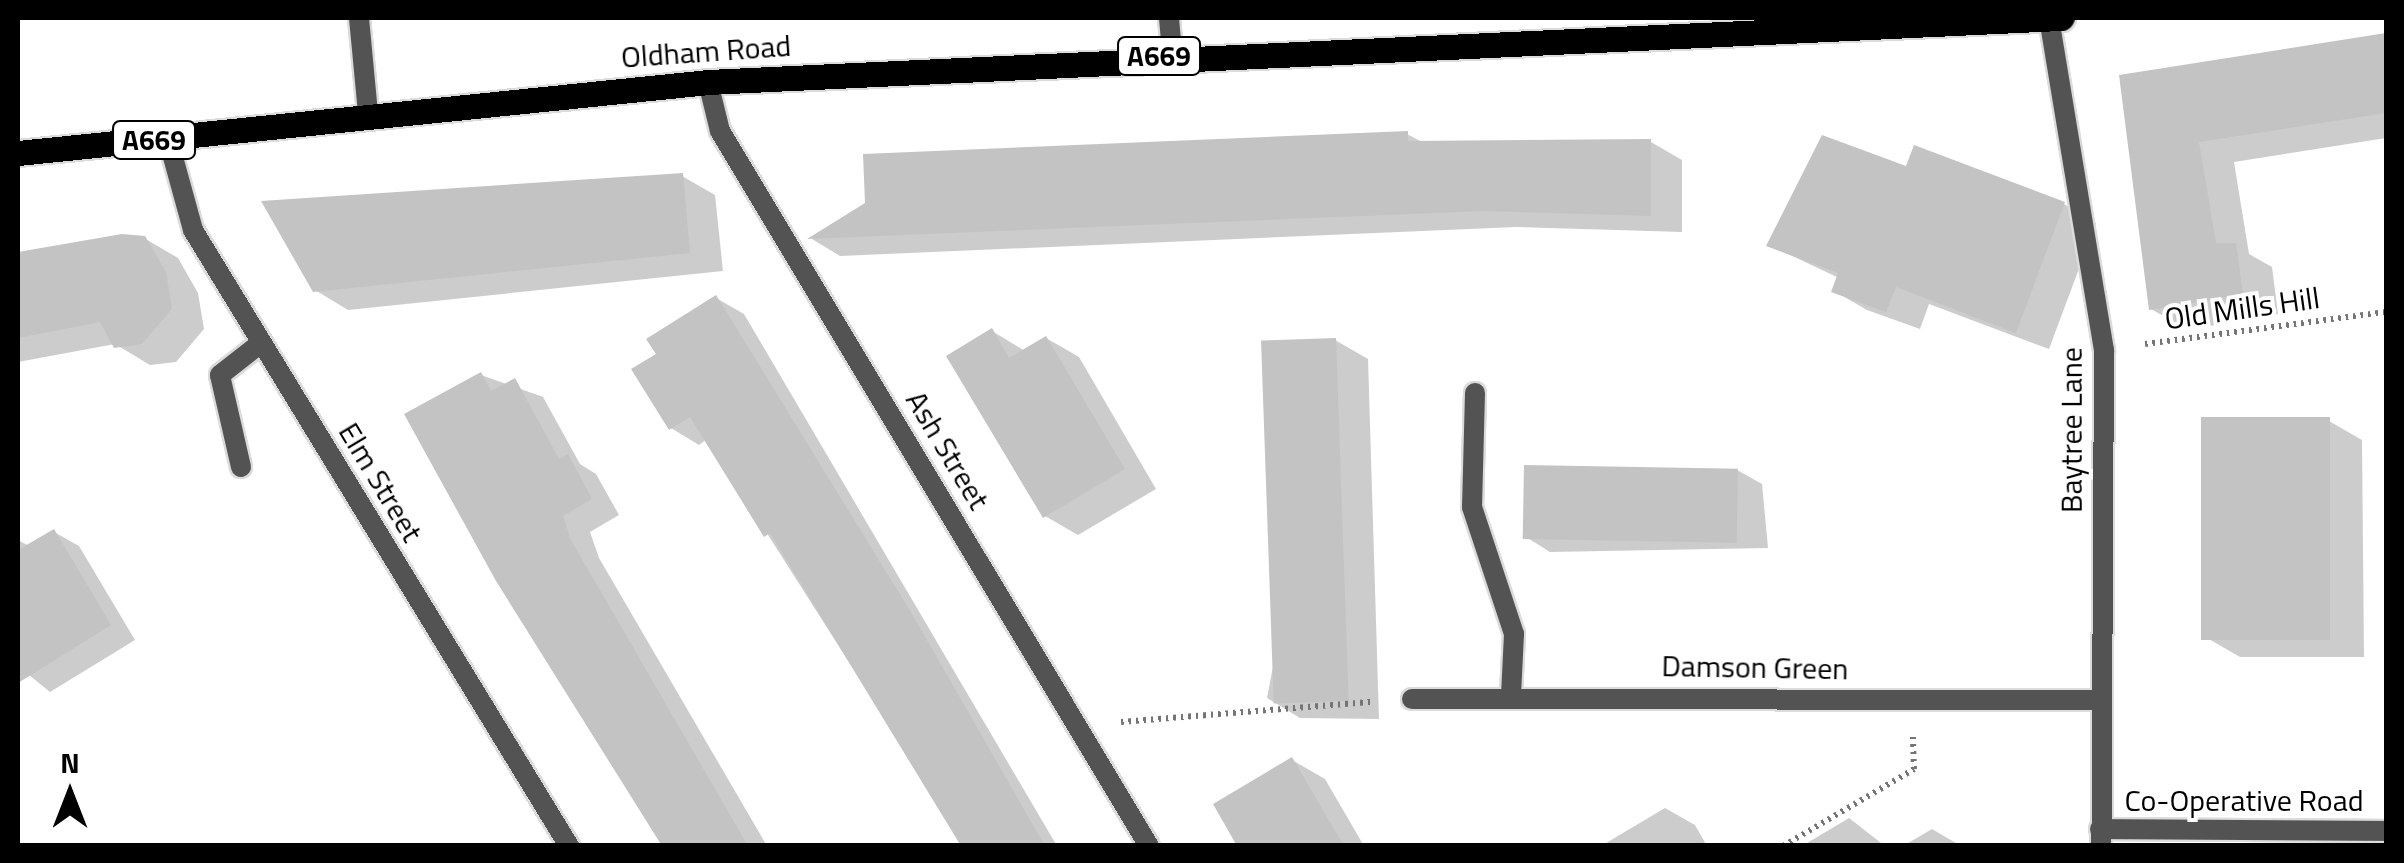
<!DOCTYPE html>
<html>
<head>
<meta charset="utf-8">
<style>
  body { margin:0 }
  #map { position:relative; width:2404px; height:863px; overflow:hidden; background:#fff; font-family:"Titillium Web",sans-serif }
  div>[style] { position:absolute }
  .shadow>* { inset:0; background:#0003 }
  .building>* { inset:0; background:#c3c3c3; transform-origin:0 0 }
  .path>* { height:6px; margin-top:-3px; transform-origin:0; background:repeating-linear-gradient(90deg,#757575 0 2.5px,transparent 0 7.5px) }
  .roads { filter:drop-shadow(2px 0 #dbdbdb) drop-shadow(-2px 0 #dbdbdb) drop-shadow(0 2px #dbdbdb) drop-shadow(0 -2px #dbdbdb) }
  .service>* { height:20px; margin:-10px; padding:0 10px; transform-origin:10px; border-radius:10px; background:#535353 }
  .minor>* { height:20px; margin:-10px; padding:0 10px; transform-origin:10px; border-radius:10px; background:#535353 }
  .primary>* { height:25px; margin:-12.5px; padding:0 12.5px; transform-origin:12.5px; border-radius:12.5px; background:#000 }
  span { translate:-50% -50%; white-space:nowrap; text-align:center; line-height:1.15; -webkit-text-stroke:8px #fff; paint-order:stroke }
  .shield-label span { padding:2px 8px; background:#fff; border:2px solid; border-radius:8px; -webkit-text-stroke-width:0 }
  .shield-label { font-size:28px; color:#000; font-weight:700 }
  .street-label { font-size:30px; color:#000 }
  .frame { position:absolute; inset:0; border:20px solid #000; pointer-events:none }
  .north { position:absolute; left:20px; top:743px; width:100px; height:100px; -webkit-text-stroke:8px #fff; paint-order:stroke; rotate:0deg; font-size:28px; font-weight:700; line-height:40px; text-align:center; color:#000 }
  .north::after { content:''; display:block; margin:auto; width:35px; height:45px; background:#000; clip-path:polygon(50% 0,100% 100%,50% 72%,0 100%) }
</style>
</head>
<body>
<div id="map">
  <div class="shadow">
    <i style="clip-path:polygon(2386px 35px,2386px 138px,2234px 162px,2249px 254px,2272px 267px,2278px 314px,2188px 330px,2151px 309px,2122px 77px)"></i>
    <i style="clip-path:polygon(1407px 134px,1424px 143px,1651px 142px,1682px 160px,1682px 232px,1516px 227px,840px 256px,812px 239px,868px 205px)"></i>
    <i style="clip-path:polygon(682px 176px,715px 195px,723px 271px,348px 310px,315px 290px)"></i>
    <i style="clip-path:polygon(2064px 204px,2096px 223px,2049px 349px,1929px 304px,1920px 329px,1867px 310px,1834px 291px,1839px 278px,1769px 245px)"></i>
    <i style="clip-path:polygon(144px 238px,178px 258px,198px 293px,204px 329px,176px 362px,150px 365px,115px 344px,18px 362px,18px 259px)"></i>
    <i style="clip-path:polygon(716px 298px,744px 314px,1057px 846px,966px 846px,707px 439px,699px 445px,671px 428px,660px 354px)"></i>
    <i style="clip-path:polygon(992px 331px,1025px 351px,1046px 338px,1079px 357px,1156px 489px,1078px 535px,1045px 516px)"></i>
    <i style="clip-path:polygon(1335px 340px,1368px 359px,1379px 719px,1300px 718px,1267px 698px)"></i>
    <i style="clip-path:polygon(481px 375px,543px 397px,580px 464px,596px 474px,619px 515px,590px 532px,599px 558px,767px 846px,665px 846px)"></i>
    <i style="clip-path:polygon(2329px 421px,2362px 440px,2364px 657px,2240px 657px,2207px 638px)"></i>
    <i style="clip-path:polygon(1737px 470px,1762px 484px,1768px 548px,1550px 552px,1526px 537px)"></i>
    <i style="clip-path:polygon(54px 532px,79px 546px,135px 640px,50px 692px,18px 666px,18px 540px,29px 546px)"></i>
    <i style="clip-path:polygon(1292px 760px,1325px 779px,1364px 846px,1240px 846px)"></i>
    <i style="clip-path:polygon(1665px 808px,1695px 825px,1707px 846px,1601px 846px)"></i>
    <i style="clip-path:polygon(1849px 818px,1885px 846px,1802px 846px)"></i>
    <i style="clip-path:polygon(1932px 829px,1961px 846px,1903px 846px)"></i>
  </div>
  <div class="building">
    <i style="clip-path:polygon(2386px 33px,2386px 113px,2199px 142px,2216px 243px,2236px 243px,2243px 294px,2149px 310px,2119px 75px)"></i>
    <i style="clip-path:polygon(1408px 131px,1408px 141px,1651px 139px,1651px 216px,1483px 211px,807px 239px,865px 203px,863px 154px)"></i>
    <i style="clip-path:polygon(1822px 135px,1906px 166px,1914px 145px,2065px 202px,2016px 333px,1896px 287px,1886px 312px,1831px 292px,1838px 273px,1766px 246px)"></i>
    <i style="clip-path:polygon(683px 173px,690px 253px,313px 292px,261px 201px)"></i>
    <i style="clip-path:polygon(122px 234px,145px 236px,166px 272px,172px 309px,142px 344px,114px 348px,100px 322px,18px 338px,18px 252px)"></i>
    <i style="clip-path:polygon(716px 295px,912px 614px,1045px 846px,961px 846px,770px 533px,764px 537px,690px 417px,669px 430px,631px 369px,656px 354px,646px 339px)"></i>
    <i style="clip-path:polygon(992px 328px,1009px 358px,1046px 336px,1125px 469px,1043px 518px,946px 356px)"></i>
    <i style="left:1336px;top:338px;width:363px;height:75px;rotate:88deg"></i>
    <i style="clip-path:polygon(481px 372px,491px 391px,515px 378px,559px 459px,568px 454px,592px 499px,563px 516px,571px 540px,748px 846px,662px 846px,496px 581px,404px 414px)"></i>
    <i style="left:2201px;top:417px;width:129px;height:223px"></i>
    <i style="left:1524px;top:465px;width:214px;height:74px;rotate:1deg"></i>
    <i style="clip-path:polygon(54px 529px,111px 625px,18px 683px,18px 550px)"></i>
    <i style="clip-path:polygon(1292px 757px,1344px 846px,1237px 846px,1213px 804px)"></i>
  </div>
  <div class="path">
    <i style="left:2145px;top:344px;width:243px;rotate:-7.6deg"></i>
    <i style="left:1121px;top:722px;width:252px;rotate:-4.6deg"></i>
    <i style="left:1783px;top:846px;width:152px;rotate:-30.4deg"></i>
    <i style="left:1914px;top:769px;width:32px;rotate:-92deg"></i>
  </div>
  <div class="roads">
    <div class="service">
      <i style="left:1169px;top:18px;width:38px;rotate:85deg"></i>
      <i style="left:241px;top:467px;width:94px;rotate:-102.9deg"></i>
      <i style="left:220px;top:375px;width:52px;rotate:-38deg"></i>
    </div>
    <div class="minor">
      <i style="left:359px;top:18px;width:96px;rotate:84.6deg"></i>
      <i style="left:2049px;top:18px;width:337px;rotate:80.6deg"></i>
      <i style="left:2104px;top:350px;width:496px;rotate:90.3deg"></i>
      <i style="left:708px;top:82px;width:50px;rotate:76.2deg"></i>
      <i style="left:720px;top:131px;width:834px;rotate:59.04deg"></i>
      <i style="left:168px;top:139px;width:94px;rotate:74.6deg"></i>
      <i style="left:193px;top:230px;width:722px;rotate:58.6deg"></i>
      <i style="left:1475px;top:393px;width:114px;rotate:91.5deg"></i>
      <i style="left:1472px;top:507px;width:134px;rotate:71.7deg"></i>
      <i style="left:1514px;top:634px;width:61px;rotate:92.8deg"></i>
      <i style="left:1412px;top:699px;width:686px;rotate:0.08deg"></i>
      <i style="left:2100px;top:829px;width:286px;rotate:0.4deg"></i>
    </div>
    <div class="primary">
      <i style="left:18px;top:153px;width:694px;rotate:-5.87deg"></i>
      <i style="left:708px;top:82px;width:1355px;rotate:-2.71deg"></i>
    </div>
  </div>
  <div class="shield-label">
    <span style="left:1159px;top:56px">A669</span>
    <span style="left:154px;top:140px">A669</span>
  </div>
  <div class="street-label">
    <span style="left:706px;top:51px;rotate:-4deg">Oldham Road</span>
    <span style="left:2242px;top:308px;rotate:-8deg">Old Mills Hill</span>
    <span style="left:2071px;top:430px;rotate:-90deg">Baytree Lane</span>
    <span style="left:948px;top:450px;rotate:59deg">Ash Street</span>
    <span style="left:381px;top:482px;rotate:59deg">Elm Street</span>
    <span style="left:1755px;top:667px;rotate:1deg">Damson Green</span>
    <span style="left:2244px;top:800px">Co-Operative Road</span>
  </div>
  <div class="frame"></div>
  <div class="north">N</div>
</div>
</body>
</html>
